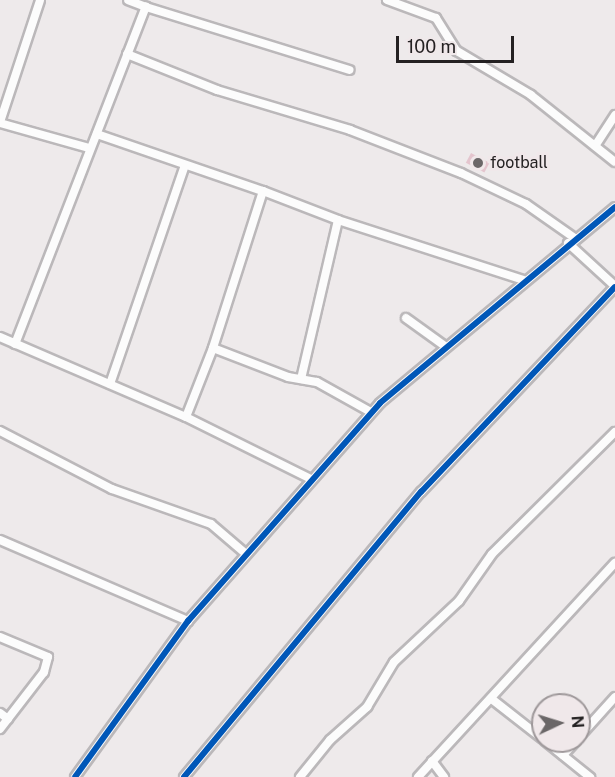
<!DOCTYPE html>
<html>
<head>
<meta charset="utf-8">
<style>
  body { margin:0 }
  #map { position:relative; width:615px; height:777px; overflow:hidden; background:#eeeaeb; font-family:"Public Sans",sans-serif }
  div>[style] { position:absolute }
  .green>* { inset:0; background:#e4c5ce; transform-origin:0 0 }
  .roads { filter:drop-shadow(2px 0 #bbb8ba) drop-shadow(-2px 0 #bbb8ba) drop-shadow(0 2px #bbb8ba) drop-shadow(0 -2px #bbb8ba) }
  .minor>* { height:8px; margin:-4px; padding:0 4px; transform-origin:4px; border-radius:4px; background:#fcfcfc }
  .cycleway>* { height:6px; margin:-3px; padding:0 3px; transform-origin:3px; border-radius:3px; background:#0057b8 }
  .dots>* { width:16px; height:16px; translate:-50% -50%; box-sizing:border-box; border:3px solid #f0e8ea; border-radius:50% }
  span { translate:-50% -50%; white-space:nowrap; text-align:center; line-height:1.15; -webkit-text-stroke:6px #f0e8ea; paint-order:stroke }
  .poi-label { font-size:16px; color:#242122 }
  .left { translate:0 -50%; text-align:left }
  .north { position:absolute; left:531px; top:693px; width:60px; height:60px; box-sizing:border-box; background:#f0e8ea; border:2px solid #9e989a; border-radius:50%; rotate:86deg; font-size:16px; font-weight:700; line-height:24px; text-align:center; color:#242122 }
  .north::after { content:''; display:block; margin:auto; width:21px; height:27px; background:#6b6768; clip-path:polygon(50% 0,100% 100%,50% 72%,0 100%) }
  .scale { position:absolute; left:396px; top:36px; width:118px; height:27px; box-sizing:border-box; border:3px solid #242122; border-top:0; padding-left:8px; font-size:18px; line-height:21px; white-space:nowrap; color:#242122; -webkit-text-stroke:4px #f0e8ea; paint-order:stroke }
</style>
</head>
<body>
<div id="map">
  <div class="green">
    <i style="left:471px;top:153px;width:21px;height:11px;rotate:28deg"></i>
  </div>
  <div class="roads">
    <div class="minor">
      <i style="left:387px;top:0;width:52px;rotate:20.2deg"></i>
      <i style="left:436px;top:18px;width:39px;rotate:58deg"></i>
      <i style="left:457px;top:51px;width:86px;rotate:30.7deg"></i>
      <i style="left:531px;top:95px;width:107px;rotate:38.6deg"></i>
      <i style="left:146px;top:7px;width:213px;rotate:17.2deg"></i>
      <i style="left:127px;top:54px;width:97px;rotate:21.8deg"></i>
      <i style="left:217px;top:90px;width:139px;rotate:16.7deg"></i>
      <i style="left:350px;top:130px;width:119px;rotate:21.2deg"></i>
      <i style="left:461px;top:173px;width:72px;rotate:25.5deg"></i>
      <i style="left:526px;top:204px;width:61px;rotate:35deg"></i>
      <i style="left:0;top:122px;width:128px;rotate:-71.8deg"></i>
      <i style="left:0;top:123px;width:92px;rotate:15.7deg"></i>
      <i style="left:97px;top:134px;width:176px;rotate:19deg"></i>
      <i style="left:263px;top:191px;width:165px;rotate:107.7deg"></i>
      <i style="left:213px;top:348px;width:74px;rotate:111.4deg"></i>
      <i style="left:595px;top:146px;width:37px;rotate:-57deg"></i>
      <i style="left:263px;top:191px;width:80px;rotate:21.1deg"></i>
      <i style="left:338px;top:220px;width:195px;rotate:17.9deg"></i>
      <i style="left:568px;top:243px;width:64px;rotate:42.5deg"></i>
      <i style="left:406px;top:318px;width:49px;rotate:35.9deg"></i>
      <i style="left:0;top:337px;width:202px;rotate:23.3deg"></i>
      <i style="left:186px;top:417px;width:140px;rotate:26.4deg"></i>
      <i style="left:15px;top:344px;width:362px;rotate:-68.8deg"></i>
      <i style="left:146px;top:7px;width:19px;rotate:-159deg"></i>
      <i style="left:213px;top:348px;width:80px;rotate:21.1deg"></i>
      <i style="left:288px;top:377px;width:29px;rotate:10deg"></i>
      <i style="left:317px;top:382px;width:62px;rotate:29.1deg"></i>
      <i style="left:301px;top:379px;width:163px;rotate:-76.9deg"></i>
      <i style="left:110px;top:384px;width:231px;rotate:-71.1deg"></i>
      <i style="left:0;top:431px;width:126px;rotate:27.4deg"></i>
      <i style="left:112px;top:489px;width:105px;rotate:19.5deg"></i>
      <i style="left:211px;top:524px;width:45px;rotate:40.5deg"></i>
      <i style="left:0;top:540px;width:205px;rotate:23.3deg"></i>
      <i style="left:0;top:637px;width:52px;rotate:22.6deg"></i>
      <i style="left:48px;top:657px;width:16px;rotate:105deg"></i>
      <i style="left:44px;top:672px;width:72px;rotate:127.7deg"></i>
      <i style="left:493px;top:700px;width:63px;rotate:38deg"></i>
      <i style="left:0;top:713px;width:10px;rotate:37deg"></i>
      <i style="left:579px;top:737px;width:54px;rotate:-48deg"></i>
      <i style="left:545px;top:741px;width:58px;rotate:38.7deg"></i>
      <i style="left:563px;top:755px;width:19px;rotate:-47deg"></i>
      <i style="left:432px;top:761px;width:20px;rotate:53deg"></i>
      <i style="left:75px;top:777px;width:193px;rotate:-54.1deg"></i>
      <i style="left:188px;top:621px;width:290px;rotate:-48.6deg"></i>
      <i style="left:380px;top:403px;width:306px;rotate:-39.8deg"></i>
      <i style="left:184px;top:777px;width:371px;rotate:-50.3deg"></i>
      <i style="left:421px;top:492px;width:282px;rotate:-46.6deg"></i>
      <i style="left:300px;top:777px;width:48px;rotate:-51deg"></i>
      <i style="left:330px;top:740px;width:50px;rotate:-41.7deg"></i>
      <i style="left:367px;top:707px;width:52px;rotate:-59deg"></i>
      <i style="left:394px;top:662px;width:89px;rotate:-43.2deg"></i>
      <i style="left:459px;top:601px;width:57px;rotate:-54.9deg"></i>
      <i style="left:492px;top:554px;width:173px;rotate:-44.8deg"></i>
      <i style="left:418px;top:777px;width:291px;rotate:-47.4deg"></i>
    </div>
  </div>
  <div class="cycleway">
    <i style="left:75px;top:777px;width:193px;rotate:-54.1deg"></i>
    <i style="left:188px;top:621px;width:290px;rotate:-48.6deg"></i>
    <i style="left:380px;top:403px;width:306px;rotate:-39.8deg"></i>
    <i style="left:184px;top:777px;width:371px;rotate:-50.3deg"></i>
    <i style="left:421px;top:492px;width:282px;rotate:-46.6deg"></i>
  </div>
  <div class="dots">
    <i style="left:478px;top:163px;background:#6b6768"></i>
  </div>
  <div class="poi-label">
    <span class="left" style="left:490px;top:163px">football</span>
  </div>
  <div class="north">N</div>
  <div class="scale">100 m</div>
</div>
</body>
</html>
